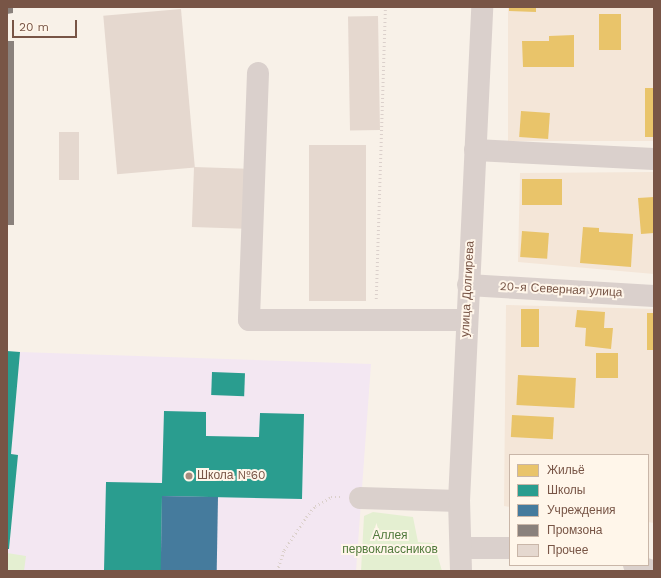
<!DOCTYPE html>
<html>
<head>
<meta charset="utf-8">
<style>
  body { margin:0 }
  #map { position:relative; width:661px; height:578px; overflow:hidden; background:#f8f1e8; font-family:"Work Sans",sans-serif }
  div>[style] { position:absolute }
  .residential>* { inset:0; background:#f4e6d8; transform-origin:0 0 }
  .education>* { inset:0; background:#f3e7f2 }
  .green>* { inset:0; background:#e4efd1 }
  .homes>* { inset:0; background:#e9c46a; transform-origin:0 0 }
  .schools>* { inset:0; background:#2a9d8f; transform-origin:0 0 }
  .public>* { inset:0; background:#457b9d; transform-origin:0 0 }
  .industry>* { inset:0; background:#8a817c; transform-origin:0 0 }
  .building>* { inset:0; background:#e5d8cf; transform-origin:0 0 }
  .path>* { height:2.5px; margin-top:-1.25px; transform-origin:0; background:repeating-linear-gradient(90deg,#dbd0cb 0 1px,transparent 0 4px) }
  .minor>* { height:22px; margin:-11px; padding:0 11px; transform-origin:11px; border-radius:11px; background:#dad0cc }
  .dots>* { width:11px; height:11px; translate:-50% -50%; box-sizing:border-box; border:2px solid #fff6ea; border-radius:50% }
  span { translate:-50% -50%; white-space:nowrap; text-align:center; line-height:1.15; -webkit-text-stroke:4px #fff6ea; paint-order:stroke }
  .street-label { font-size:12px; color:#785546 }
  .poi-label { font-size:12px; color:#785546 }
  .left { translate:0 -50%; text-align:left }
  .park-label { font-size:12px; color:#50793b }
  .frame { position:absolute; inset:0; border:8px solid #785546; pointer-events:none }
  .legend { position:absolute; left:509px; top:454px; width:140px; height:112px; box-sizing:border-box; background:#fff6ea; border:1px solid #c9b6a8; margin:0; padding:5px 7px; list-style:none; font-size:12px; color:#785546 }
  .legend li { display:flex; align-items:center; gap:8px; height:20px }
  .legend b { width:20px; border:1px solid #c9b6a8 }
  .scale { position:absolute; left:12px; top:20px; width:65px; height:18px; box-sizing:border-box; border:2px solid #785546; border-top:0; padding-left:5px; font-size:12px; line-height:14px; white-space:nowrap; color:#785546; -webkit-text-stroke:3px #fff6ea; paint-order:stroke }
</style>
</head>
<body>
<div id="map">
  <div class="residential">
    <i style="left:508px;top:7px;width:146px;height:134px"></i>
    <i style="clip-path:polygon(654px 172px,654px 274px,518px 262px,520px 173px)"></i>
    <i style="clip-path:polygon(506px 305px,654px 309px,654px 523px,648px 522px,648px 455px,510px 455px,510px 507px,504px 506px)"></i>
  </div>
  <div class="education">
    <i style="clip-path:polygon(20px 352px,371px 364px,356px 571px,7px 571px,7px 549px,9px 549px,18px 455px,11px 454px)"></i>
  </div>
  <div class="green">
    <i style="clip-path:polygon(373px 512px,413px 517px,418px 542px,434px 543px,442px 571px,361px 571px,364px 516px)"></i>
    <i style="clip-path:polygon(7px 553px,26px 556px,24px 571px,7px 571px)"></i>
  </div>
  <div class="homes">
    <i style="clip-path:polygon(509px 7px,536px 7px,536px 12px,509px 11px)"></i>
    <i style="left:599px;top:14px;width:22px;height:36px"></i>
    <i style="clip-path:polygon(574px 35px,574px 67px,523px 67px,522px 41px,549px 41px,549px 36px)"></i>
    <i style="left:645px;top:88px;width:9px;height:49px"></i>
    <i style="left:521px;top:111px;width:29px;height:26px;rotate:4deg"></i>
    <i style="left:522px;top:179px;width:40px;height:26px"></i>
    <i style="clip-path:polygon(654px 197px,654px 233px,641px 234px,638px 198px)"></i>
    <i style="clip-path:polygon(583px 227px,599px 228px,599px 232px,633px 234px,631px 267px,580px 263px)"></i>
    <i style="left:522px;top:231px;width:27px;height:26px;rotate:4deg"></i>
    <i style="left:521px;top:309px;width:18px;height:38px"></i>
    <i style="clip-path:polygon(577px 310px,605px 312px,604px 328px,613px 328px,611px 349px,585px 346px,586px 328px,575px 327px)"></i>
    <i style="left:647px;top:313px;width:7px;height:37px"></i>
    <i style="left:596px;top:353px;width:22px;height:25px"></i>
    <i style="left:518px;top:375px;width:58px;height:30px;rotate:3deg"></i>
    <i style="left:512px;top:415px;width:42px;height:22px;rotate:3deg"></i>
  </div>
  <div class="schools">
    <i style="clip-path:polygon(7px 351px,20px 352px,11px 454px,18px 455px,9px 549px,7px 549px)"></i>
    <i style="left:212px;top:372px;width:33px;height:23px;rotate:2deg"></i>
    <i style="clip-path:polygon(164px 411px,206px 412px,206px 436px,259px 437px,260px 413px,304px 414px,302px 499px,162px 496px,161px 571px,104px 571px,106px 482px,162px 483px)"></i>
  </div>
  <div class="public">
    <i style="left:162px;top:496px;width:56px;height:75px;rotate:1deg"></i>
  </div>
  <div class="industry">
    <i style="clip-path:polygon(7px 7px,13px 7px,13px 13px,7px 14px)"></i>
    <i style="left:7px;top:41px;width:7px;height:184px"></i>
  </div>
  <div class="building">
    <i style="left:181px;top:9px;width:159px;height:78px;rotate:85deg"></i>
    <i style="left:378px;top:16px;width:114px;height:30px;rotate:89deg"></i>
    <i style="left:59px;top:132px;width:20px;height:48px"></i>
    <i style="left:309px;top:145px;width:57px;height:156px"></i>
    <i style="left:194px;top:167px;width:53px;height:60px;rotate:2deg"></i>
  </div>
  <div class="path">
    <i style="left:376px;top:299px;width:292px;rotate:-88.2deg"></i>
    <i style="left:277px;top:571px;width:22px;rotate:-72deg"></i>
    <i style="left:284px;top:550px;width:40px;rotate:-56deg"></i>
    <i style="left:306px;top:517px;width:14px;rotate:-51deg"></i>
    <i style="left:315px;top:506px;width:18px;rotate:-29deg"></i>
    <i style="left:331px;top:497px;width:9px"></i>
  </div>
  <div class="minor">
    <i style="left:258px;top:73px;width:247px;rotate:92.1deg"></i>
    <i style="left:249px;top:320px;width:217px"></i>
    <i style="left:475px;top:150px;width:179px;rotate:2.9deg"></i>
    <i style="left:468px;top:285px;width:186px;rotate:3.4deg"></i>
    <i style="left:360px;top:498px;width:99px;rotate:1.7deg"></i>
    <i style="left:462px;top:548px;width:48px"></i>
    <i style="left:634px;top:565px;width:20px;rotate:18deg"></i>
    <i style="left:461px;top:571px;width:70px;rotate:-91.6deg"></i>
    <i style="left:459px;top:501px;width:495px;rotate:-87.3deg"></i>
  </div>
  <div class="dots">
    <i style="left:189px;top:476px;background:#a58c7f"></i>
  </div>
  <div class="street-label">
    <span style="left:468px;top:289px;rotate:-87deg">улица Долгирева</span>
    <span style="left:561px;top:290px;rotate:3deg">20-я Северная улица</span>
  </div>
  <div class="poi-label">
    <span class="left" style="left:197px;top:476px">Школа №60</span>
  </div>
  <div class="park-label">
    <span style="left:390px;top:543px">Аллея<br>первоклассников</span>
  </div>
  <div class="frame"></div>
  <ul class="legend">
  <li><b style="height:11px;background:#e9c46a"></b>Жильё</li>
  <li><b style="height:11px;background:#2a9d8f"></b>Школы</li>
  <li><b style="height:11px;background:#457b9d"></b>Учреждения</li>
  <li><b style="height:11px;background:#8a817c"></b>Промзона</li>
  <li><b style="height:11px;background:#e5d8cf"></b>Прочее</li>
  </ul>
  <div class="scale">20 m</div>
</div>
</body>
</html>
